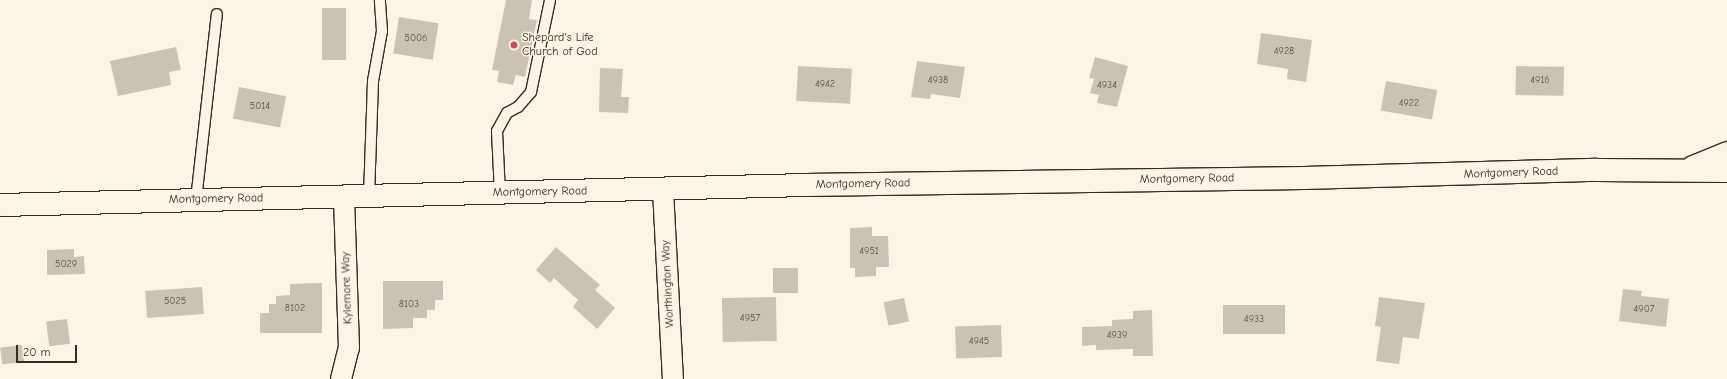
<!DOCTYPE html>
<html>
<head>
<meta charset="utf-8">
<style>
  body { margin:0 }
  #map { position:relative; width:1727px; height:379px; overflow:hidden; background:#fcf5e5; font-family:"Comic Neue",sans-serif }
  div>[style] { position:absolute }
  .building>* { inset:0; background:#ccc2b3; transform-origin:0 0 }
  .roads { filter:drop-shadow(1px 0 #3b2a1e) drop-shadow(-1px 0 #3b2a1e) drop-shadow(0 1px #3b2a1e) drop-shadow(0 -1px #3b2a1e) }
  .service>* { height:10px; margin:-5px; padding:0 5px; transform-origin:5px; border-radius:5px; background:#fcf5e5 }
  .minor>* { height:20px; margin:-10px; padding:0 10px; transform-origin:10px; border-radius:10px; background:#fcf5e5 }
  .secondary>* { height:22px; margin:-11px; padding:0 11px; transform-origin:11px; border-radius:11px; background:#fcf5e5 }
  .dots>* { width:11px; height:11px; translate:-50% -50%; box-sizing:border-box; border:2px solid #fcf5e5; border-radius:50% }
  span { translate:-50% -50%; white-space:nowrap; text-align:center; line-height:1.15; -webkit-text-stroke:3px #fcf5e5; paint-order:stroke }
  .number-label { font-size:10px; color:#5f5043 }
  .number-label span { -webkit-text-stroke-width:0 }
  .poi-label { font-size:12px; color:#3b2a1e }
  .left { translate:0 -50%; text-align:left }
  .street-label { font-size:12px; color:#3b2a1e }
  .scale { position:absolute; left:16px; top:345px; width:61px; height:18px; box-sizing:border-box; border:2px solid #3b2a1e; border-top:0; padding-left:5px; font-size:12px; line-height:14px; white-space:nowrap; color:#3b2a1e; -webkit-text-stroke:3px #fcf5e5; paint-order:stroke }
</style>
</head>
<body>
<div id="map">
  <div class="building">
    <i style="clip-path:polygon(506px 0,532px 0,529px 19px,537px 20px,525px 77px,516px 75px,513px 85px,497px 82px,499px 71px,492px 70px)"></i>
    <i style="left:322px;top:8px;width:24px;height:52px"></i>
    <i style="left:399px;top:17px;width:40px;height:37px;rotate:9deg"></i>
    <i style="clip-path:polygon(1261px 33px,1312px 40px,1306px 82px,1287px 79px,1288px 69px,1257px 64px)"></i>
    <i style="clip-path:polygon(176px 47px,181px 70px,169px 72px,171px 85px,118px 96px,110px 61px)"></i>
    <i style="clip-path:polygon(1095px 57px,1128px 66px,1117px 107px,1097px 103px,1099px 95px,1090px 93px,1094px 79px,1089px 78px)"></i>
    <i style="clip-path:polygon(917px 61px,965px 67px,960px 98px,931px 94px,930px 99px,911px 97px)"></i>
    <i style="left:798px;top:66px;width:54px;height:35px;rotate:3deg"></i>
    <i style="left:1516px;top:66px;width:48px;height:29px;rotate:1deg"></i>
    <i style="clip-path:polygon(600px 68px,623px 69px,621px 97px,629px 97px,628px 113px,599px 112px)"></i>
    <i style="left:1386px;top:81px;width:52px;height:30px;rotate:10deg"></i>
    <i style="left:239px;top:87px;width:48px;height:32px;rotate:11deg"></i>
    <i style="clip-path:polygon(872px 227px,872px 236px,888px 236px,889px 267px,876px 267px,876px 276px,855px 277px,855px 268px,850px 268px,850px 228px)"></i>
    <i style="clip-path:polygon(556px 247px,600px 285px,595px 290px,615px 308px,597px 329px,573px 307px,578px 300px,554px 278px,550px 283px,536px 270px)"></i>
    <i style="clip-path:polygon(74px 249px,74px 257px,84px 256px,85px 274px,47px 275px,47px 250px)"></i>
    <i style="left:773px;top:268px;width:25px;height:25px"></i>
    <i style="clip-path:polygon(383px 281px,443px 281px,443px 300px,435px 300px,435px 310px,427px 310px,427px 318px,413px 318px,413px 328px,383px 329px)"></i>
    <i style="clip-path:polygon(322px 283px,322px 333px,260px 333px,260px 313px,269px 313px,269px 304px,276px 304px,276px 296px,290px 295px,290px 284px)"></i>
    <i style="left:202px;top:287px;width:27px;height:57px;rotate:86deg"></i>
    <i style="clip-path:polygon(1623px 289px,1642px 291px,1641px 296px,1669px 299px,1666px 327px,1619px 321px)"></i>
    <i style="left:776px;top:297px;width:44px;height:54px;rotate:89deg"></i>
    <i style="clip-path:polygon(1379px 297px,1425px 303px,1419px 339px,1403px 337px,1399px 364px,1376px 361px,1381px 327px,1375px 326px)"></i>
    <i style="left:904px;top:298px;width:24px;height:21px;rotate:78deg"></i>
    <i style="left:1285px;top:305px;width:29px;height:62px;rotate:90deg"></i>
    <i style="clip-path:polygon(1152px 310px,1153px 356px,1133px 356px,1133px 349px,1096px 350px,1096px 345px,1082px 346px,1082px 327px,1112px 326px,1112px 320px,1133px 319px,1133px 311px)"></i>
    <i style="left:67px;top:319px;width:25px;height:21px;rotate:83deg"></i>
    <i style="left:1001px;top:325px;width:32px;height:46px;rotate:88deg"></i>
    <i style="left:22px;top:345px;width:17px;height:22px;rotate:83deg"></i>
  </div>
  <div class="roads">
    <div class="service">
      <i style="left:500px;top:193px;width:62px;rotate:-92.8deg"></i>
      <i style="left:497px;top:131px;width:21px;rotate:-61deg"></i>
      <i style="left:507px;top:113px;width:13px;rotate:-29deg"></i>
      <i style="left:518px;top:107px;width:20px;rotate:-49deg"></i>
      <i style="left:531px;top:92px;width:94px;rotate:-78.3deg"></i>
      <i style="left:369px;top:196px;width:115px;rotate:-88deg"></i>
      <i style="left:373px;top:81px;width:51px;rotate:-79.8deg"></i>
      <i style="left:382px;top:31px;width:31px;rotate:-94deg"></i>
      <i style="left:196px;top:200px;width:187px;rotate:-83.6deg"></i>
    </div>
    <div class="minor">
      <i style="left:663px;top:190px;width:189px;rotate:87deg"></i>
      <i style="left:341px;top:379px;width:32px;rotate:-76deg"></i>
      <i style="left:349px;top:348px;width:152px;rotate:-91.9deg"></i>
    </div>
    <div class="secondary">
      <i style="left:1693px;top:167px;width:37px;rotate:-22deg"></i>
      <i style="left:0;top:205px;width:805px;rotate:-1.42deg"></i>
      <i style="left:805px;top:185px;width:499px;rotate:-0.8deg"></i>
      <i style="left:1304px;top:178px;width:293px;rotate:-1.6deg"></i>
      <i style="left:1597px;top:170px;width:130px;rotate:0.4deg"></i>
    </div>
  </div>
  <div class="dots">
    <i style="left:514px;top:45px;background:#d1495b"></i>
  </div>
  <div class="number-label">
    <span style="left:416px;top:39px">5006</span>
    <span style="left:1284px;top:52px">4928</span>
    <span style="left:938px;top:81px">4938</span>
    <span style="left:1540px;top:81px">4916</span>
    <span style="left:825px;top:85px">4942</span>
    <span style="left:1107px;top:86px">4934</span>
    <span style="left:1409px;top:104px">4922</span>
    <span style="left:260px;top:107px">5014</span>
    <span style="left:869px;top:252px">4951</span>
    <span style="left:66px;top:265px">5029</span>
    <span style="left:175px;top:302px">5025</span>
    <span style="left:409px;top:305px">8103</span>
    <span style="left:295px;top:309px">8102</span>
    <span style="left:1644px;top:310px">4907</span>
    <span style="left:750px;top:319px">4957</span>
    <span style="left:1254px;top:320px">4933</span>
    <span style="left:1117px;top:336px">4939</span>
    <span style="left:979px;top:342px">4945</span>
  </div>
  <div class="poi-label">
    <span class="left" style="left:522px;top:45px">Shepard's Life<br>Church of God</span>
  </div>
  <div class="street-label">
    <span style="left:1511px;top:173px;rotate:-2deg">Montgomery Road</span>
    <span style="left:1187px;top:179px;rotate:-1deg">Montgomery Road</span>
    <span style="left:863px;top:184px;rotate:-1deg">Montgomery Road</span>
    <span style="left:540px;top:192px;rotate:-1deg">Montgomery Road</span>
    <span style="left:216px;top:199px;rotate:-1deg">Montgomery Road</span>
    <span style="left:668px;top:284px;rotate:-93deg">Worthington Way</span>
    <span style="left:347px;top:288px;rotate:-92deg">Kylemore Way</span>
  </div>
  <div class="scale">20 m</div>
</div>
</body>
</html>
